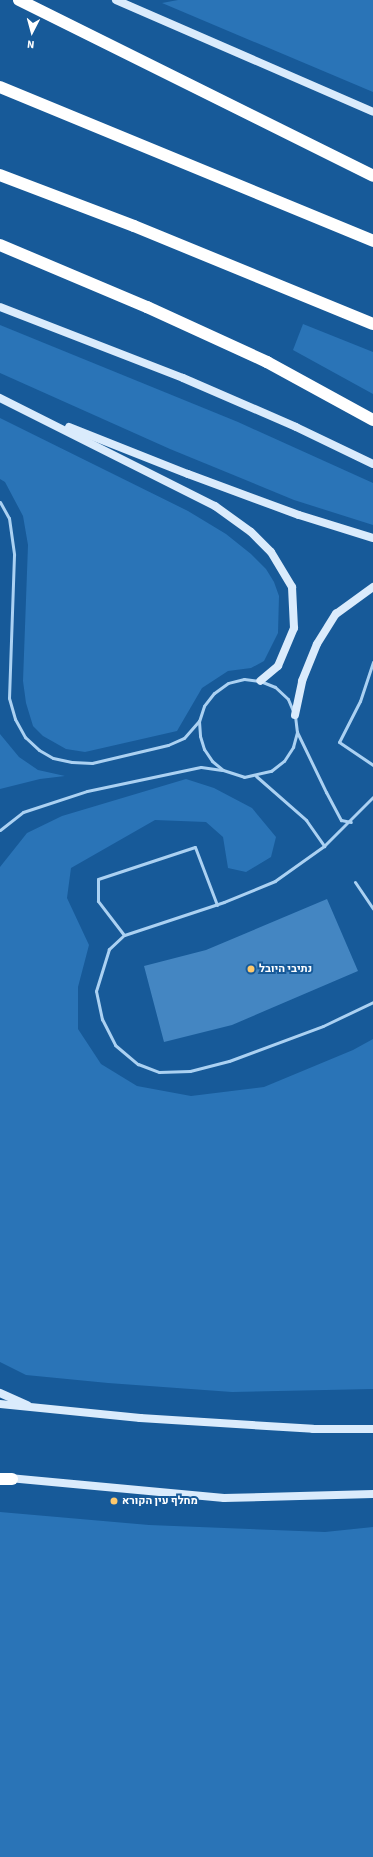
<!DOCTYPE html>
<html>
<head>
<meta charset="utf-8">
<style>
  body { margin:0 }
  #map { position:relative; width:373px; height:1857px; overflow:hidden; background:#175a99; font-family:"Source Sans 3",Heebo,sans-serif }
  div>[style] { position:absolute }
  .green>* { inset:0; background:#2a74b7 }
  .building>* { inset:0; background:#4486c2 }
  .lane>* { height:3px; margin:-1.5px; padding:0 1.5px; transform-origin:1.5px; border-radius:1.5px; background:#abd1f2 }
  .secondary>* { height:8px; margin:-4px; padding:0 4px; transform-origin:4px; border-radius:4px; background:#daebfc }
  .highway>* { height:12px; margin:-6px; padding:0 6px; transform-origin:6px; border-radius:6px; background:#fff }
  .dots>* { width:11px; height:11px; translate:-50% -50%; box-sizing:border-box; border:2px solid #175a99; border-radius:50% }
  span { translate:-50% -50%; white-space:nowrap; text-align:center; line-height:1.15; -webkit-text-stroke:4px #175a99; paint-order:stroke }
  .poi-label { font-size:11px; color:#fff; font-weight:700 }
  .left { translate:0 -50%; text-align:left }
  .north { position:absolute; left:12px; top:12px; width:40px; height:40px; -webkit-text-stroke:3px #175a99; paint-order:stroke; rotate:186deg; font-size:11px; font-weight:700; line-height:16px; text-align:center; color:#fff }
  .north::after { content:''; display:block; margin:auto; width:14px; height:18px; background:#fff; clip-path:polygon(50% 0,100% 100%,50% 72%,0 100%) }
</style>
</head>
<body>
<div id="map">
  <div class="green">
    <i style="clip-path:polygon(178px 0,373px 0,373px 92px,162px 3px)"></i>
    <i style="clip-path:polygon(303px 324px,373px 352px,373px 394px,293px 350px)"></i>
    <i style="clip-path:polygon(0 325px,238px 422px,373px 483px,373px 525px,294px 500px,170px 449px,0 373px)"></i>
    <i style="clip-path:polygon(0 418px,188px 511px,226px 534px,251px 554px,266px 569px,274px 582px,279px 596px,278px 633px,264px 661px,251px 668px,228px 671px,202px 688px,177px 731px,85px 752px,66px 749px,43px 736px,33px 726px,26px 703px,23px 681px,28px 545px,23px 516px,5px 482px,0 479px)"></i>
    <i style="clip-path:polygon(0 734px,19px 757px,38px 770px,65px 776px,40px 779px,0 789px)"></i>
    <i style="clip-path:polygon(186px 779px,214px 788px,252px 808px,276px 837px,271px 857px,246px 872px,228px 868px,223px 837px,206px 822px,155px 820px,71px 868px,67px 898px,89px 945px,78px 987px,78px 1029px,101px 1064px,137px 1086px,191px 1096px,264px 1087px,353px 1050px,373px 1039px,373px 1389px,232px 1392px,108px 1383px,26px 1375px,0 1362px,0 867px,27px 833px,62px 816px)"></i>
    <i style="clip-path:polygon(0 1512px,149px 1525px,325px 1532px,373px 1527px,373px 1857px,0 1857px)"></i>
  </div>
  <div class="building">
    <i style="clip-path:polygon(327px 899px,358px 971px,232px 1025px,164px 1042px,144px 966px,206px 950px)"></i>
  </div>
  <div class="lane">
    <i style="left:0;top:502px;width:18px;rotate:61deg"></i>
    <i style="left:9px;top:518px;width:37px;rotate:82deg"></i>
    <i style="left:14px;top:555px;width:143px;rotate:92deg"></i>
    <i style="left:9px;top:698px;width:22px;rotate:74deg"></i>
    <i style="left:15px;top:719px;width:21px;rotate:61deg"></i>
    <i style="left:25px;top:737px;width:19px;rotate:43deg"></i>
    <i style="left:39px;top:750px;width:16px;rotate:30deg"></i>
    <i style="left:53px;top:758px;width:19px;rotate:12deg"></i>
    <i style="left:72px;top:762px;width:20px;rotate:3deg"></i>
    <i style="left:92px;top:763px;width:78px;rotate:-13.3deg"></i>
    <i style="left:168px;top:745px;width:17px;rotate:-24deg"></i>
    <i style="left:184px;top:738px;width:23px;rotate:-49deg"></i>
    <i style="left:373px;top:662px;width:41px;rotate:108.4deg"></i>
    <i style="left:360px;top:701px;width:46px;rotate:117.1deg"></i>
    <i style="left:339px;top:742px;width:41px;rotate:34.1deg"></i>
    <i style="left:293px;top:711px;width:13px;rotate:-113deg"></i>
    <i style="left:288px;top:699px;width:18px;rotate:-137deg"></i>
    <i style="left:275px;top:687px;width:16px;rotate:-158deg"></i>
    <i style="left:260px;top:681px;width:16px;rotate:-173deg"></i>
    <i style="left:244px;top:679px;width:16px;rotate:166deg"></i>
    <i style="left:228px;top:683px;width:17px;rotate:144deg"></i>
    <i style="left:214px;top:693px;width:16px;rotate:128deg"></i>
    <i style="left:204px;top:706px;width:16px;rotate:108deg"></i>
    <i style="left:199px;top:721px;width:15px;rotate:86deg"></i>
    <i style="left:200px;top:736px;width:14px;rotate:73deg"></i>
    <i style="left:204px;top:749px;width:14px;rotate:56deg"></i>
    <i style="left:212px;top:761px;width:14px;rotate:39deg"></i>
    <i style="left:223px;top:770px;width:22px;rotate:18deg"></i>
    <i style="left:244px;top:777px;width:28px;rotate:-13deg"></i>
    <i style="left:271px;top:771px;width:16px;rotate:-38deg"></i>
    <i style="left:284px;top:761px;width:17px;rotate:-57deg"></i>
    <i style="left:293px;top:747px;width:16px;rotate:-75deg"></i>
    <i style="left:295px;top:716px;width:16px;rotate:83deg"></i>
    <i style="left:297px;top:732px;width:67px;rotate:64.2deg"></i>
    <i style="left:326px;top:792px;width:32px;rotate:62deg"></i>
    <i style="left:341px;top:820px;width:10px;rotate:11deg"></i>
    <i style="left:256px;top:776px;width:67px;rotate:41.3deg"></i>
    <i style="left:306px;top:820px;width:32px;rotate:55deg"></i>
    <i style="left:373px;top:797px;width:69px;rotate:135deg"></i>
    <i style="left:324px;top:846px;width:60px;rotate:144.5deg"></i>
    <i style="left:275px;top:881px;width:55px;rotate:157.6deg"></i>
    <i style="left:224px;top:902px;width:105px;rotate:161.7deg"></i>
    <i style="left:124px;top:935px;width:21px;rotate:137deg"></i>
    <i style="left:109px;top:949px;width:44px;rotate:107.2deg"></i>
    <i style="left:96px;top:991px;width:29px;rotate:78deg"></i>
    <i style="left:102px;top:1019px;width:29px;rotate:63deg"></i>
    <i style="left:115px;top:1045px;width:30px;rotate:40deg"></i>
    <i style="left:138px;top:1064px;width:22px;rotate:21deg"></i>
    <i style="left:159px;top:1072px;width:31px;rotate:-2deg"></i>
    <i style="left:190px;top:1071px;width:40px;rotate:-14.4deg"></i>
    <i style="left:229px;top:1061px;width:100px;rotate:-20.4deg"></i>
    <i style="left:323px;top:1026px;width:55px;rotate:-25.6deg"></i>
    <i style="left:0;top:830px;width:29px;rotate:-38deg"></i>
    <i style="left:23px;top:812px;width:67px;rotate:-18.2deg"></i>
    <i style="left:87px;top:791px;width:116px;rotate:-11.9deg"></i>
    <i style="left:201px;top:767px;width:21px;rotate:8deg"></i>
    <i style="left:355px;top:882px;width:32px;rotate:56deg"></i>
    <i style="left:124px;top:935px;width:43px;rotate:-127.4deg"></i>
    <i style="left:98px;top:901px;width:22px;rotate:-90deg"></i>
    <i style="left:98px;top:879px;width:102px;rotate:-18.3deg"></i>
    <i style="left:195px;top:847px;width:62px;rotate:69.2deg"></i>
  </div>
  <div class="secondary">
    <i style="left:116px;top:0;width:280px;rotate:23.5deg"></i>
    <i style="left:0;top:307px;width:196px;rotate:21.2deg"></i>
    <i style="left:183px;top:378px;width:123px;rotate:23.4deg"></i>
    <i style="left:296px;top:427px;width:85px;rotate:25.7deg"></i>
    <i style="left:0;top:398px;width:241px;rotate:26.7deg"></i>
    <i style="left:215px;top:506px;width:44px;rotate:35.8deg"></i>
    <i style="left:251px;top:532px;width:28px;rotate:45deg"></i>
    <i style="left:271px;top:552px;width:41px;rotate:59deg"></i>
    <i style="left:292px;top:587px;width:41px;rotate:87.2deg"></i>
    <i style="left:294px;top:628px;width:41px;rotate:112.8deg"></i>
    <i style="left:278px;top:666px;width:23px;rotate:140deg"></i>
    <i style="left:69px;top:427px;width:128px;rotate:21.6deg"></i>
    <i style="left:188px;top:474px;width:118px;rotate:20.3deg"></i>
    <i style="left:299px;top:515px;width:77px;rotate:17.3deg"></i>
    <i style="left:295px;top:715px;width:35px;rotate:-78deg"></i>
    <i style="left:302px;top:681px;width:40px;rotate:-68deg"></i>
    <i style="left:317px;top:644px;width:36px;rotate:-58deg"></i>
    <i style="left:336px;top:614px;width:46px;rotate:-36.1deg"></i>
    <i style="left:0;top:1393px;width:30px;rotate:24deg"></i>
    <i style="left:0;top:1404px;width:141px;rotate:5.7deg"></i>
    <i style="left:140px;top:1418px;width:173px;rotate:3.6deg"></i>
    <i style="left:313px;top:1429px;width:60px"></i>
    <i style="left:9px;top:1478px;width:216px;rotate:5.3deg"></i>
    <i style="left:224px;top:1498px;width:149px;rotate:-1.5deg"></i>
  </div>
  <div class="highway">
    <i style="left:19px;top:0;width:395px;rotate:26.4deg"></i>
    <i style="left:0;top:87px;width:404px;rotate:22.4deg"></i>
    <i style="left:0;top:175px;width:143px;rotate:20.8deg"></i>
    <i style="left:134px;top:226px;width:258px;rotate:22.3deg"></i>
    <i style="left:0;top:245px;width:160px;rotate:22.9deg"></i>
    <i style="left:147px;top:307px;width:132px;rotate:24.6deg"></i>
    <i style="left:267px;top:362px;width:121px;rotate:28.7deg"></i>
    <i style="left:0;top:1479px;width:12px"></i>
  </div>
  <div class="dots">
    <i style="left:251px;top:969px;background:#ffc96c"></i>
    <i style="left:114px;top:1501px;background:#ffc96c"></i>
  </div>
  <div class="poi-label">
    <span class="left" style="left:259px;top:969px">נתיבי היובל</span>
    <span class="left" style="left:122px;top:1501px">מחלף עין הקורא</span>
  </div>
  <div class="north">N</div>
</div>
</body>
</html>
